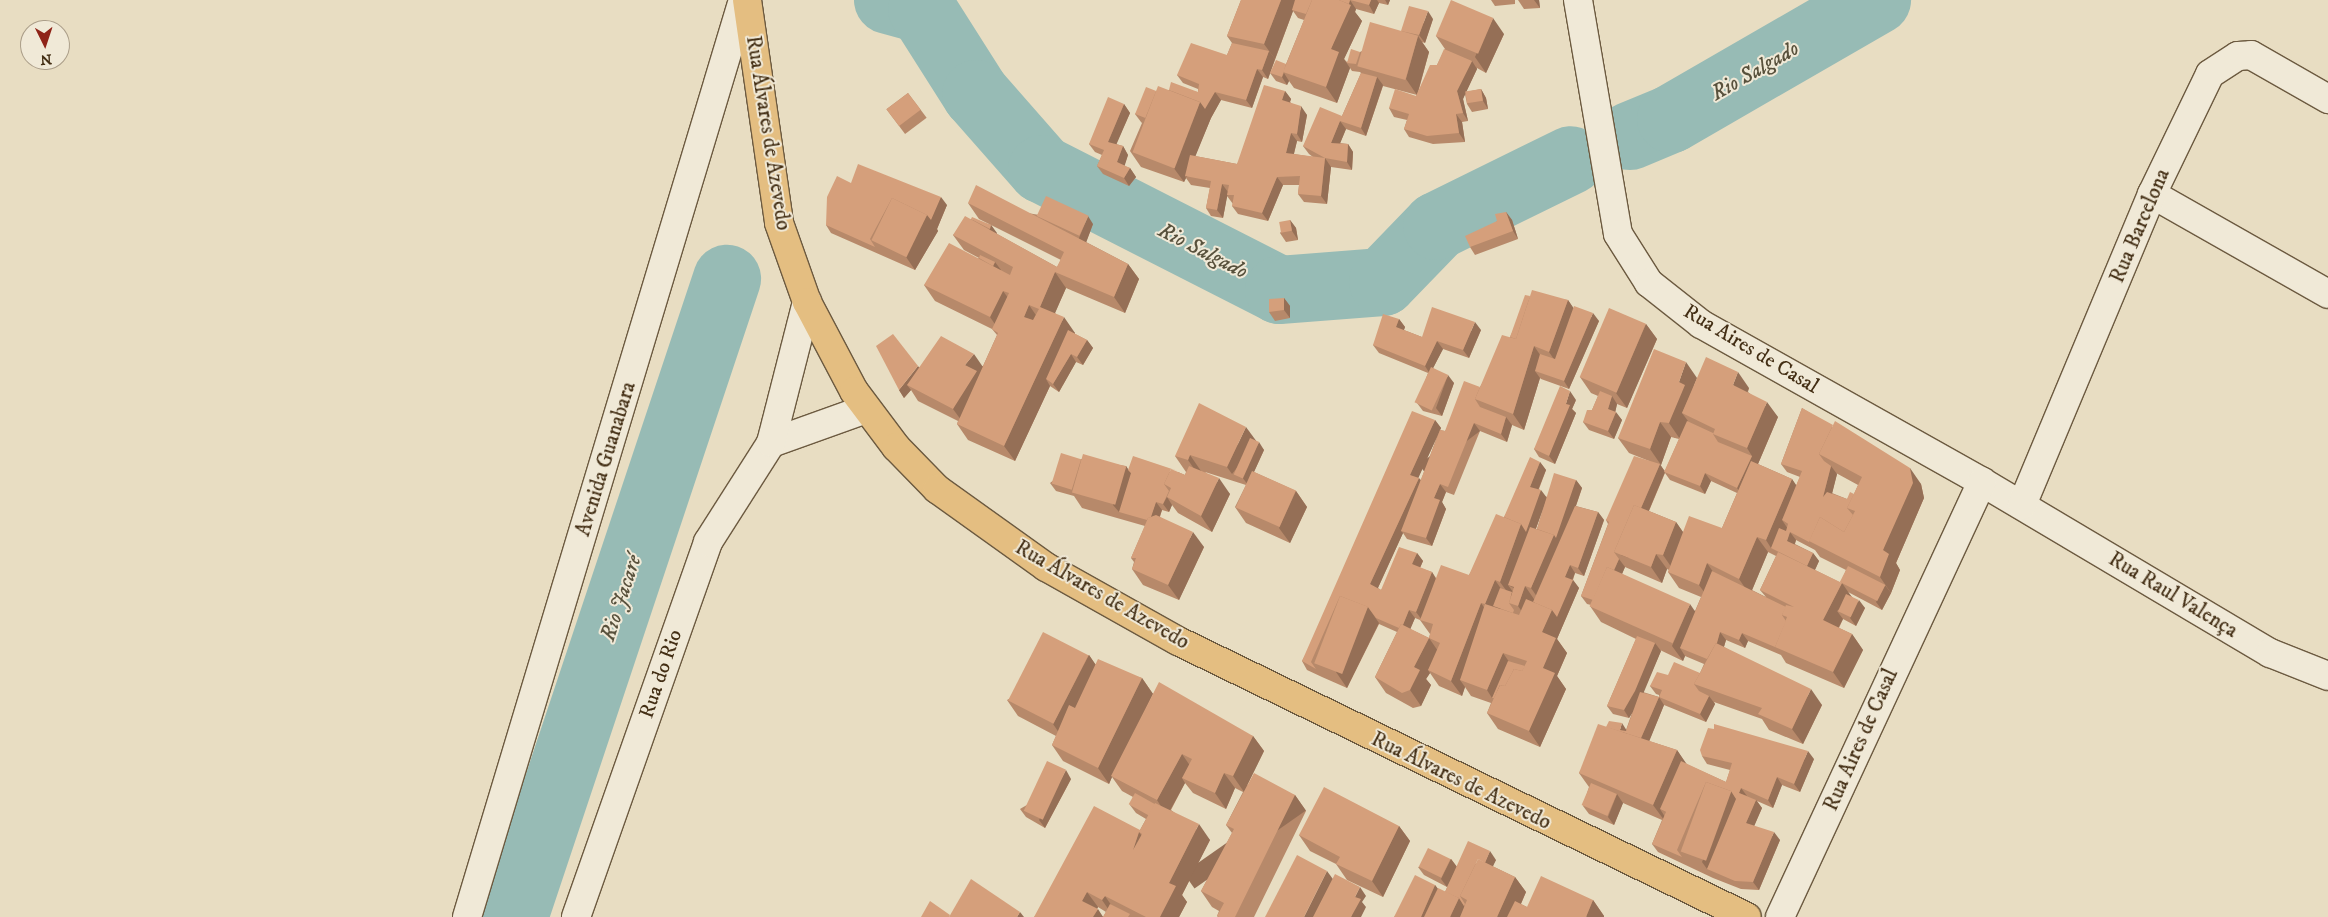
<!DOCTYPE html>
<html>
<head>
<meta charset="utf-8">
<style>
  body { margin:0 }
  #map { position:relative; width:2328px; height:917px; overflow:hidden; background:#e8ddc2; font-family:"IM FELL DW Pica",serif }
  div>[style] { position:absolute }
  .river>* { height:68px; margin:-34px; padding:0 34px; transform-origin:34px; border-radius:34px; background:#97bbb5 }
  .roads { filter:drop-shadow(1px 0 #6c5a40) drop-shadow(-1px 0 #6c5a40) drop-shadow(0 1px #6c5a40) drop-shadow(0 -1px #6c5a40) }
  .minor>* { height:28px; margin:-14px; padding:0 14px; transform-origin:14px; border-radius:14px; background:#f0e9d7 }
  .primary>* { height:28px; margin:-14px; padding:0 14px; transform-origin:14px; border-radius:14px; background:#e4be81 }
  .wall>* { inset:0; background:#b7896a; transform-origin:0 0 }
  .shaded-wall>* { inset:0; background:#956f56; transform-origin:0 0 }
  .building>* { inset:0; background:#d59f7b; transform-origin:0 0 }
  span { translate:-50% -50%; white-space:nowrap; text-align:center; line-height:1.15; -webkit-text-stroke:4px #f0e9d7; paint-order:stroke }
  .street-label { font-size:21px; color:#432e14 }
  .water-label { font-size:22px; color:#58513c; font-style:italic }
  .north { position:absolute; left:20px; top:20px; width:50px; height:50px; box-sizing:border-box; background:#f0e9d7; border:1px solid #ab9e89; border-radius:50%; rotate:176deg; font-size:14px; font-weight:700; line-height:20px; text-align:center; color:#432e14 }
  .north::after { content:''; display:block; margin:auto; width:18px; height:22px; background:#8f2418; clip-path:polygon(50% 0,100% 100%,50% 72%,0 100%) }
</style>
</head>
<body>
<div id="map">
  <div class="river">
    <i style="left:888px;top:0;width:35px;rotate:15deg"></i>
    <i style="left:922px;top:9px;width:101px;rotate:57.6deg"></i>
    <i style="left:976px;top:94px;width:100px;rotate:48.7deg"></i>
    <i style="left:1042px;top:169px;width:266px;rotate:27deg"></i>
    <i style="left:1279px;top:290px;width:104px;rotate:-4.4deg"></i>
    <i style="left:1383px;top:282px;width:78px;rotate:-46deg"></i>
    <i style="left:1437px;top:226px;width:149px;rotate:-26.2deg"></i>
    <i style="left:1630px;top:136px;width:44px;rotate:-22.5deg"></i>
    <i style="left:1671px;top:119px;width:238px;rotate:-30deg"></i>
    <i style="left:514px;top:917px;width:673px;rotate:-71.54deg"></i>
  </div>
  <div class="roads">
    <div class="minor">
      <i style="left:1578px;top:0;width:237px;rotate:80.3deg"></i>
      <i style="left:1618px;top:234px;width:58px;rotate:57.7deg"></i>
      <i style="left:1649px;top:283px;width:66px;rotate:38.3deg"></i>
      <i style="left:1701px;top:324px;width:322px;rotate:29.3deg"></i>
      <i style="left:1982px;top:482px;width:335px;rotate:30.7deg"></i>
      <i style="left:2270px;top:653px;width:62px;rotate:21.6deg"></i>
      <i style="left:2152px;top:194px;width:202px;rotate:29.6deg"></i>
      <i style="left:771px;top:443px;width:101px;rotate:-19.7deg"></i>
      <i style="left:2022px;top:505px;width:337px;rotate:-67.3deg"></i>
      <i style="left:2152px;top:194px;width:133px;rotate:-64.2deg"></i>
      <i style="left:2210px;top:74px;width:33px;rotate:-33deg"></i>
      <i style="left:2238px;top:56px;width:13px;rotate:-4deg"></i>
      <i style="left:2251px;top:55px;width:89px;rotate:29.7deg"></i>
      <i style="left:467px;top:917px;width:958px;rotate:-73.25deg"></i>
      <i style="left:576px;top:917px;width:398px;rotate:-70.6deg"></i>
      <i style="left:708px;top:542px;width:117px;rotate:-57.5deg"></i>
      <i style="left:771px;top:443px;width:146px;rotate:-75.7deg"></i>
      <i style="left:1780px;top:917px;width:480px;rotate:-65.1deg"></i>
    </div>
    <div class="primary">
      <i style="left:747px;top:0;width:225px;rotate:81.8deg"></i>
      <i style="left:779px;top:223px;width:84px;rotate:70.5deg"></i>
      <i style="left:807px;top:302px;width:101px;rotate:62.2deg"></i>
      <i style="left:854px;top:391px;width:70px;rotate:53.1deg"></i>
      <i style="left:896px;top:447px;width:59px;rotate:45.7deg"></i>
      <i style="left:937px;top:489px;width:134px;rotate:35.6deg"></i>
      <i style="left:1046px;top:567px;width:151px;rotate:29.3deg"></i>
      <i style="left:1178px;top:641px;width:632px;rotate:25.88deg"></i>
    </div>
  </div>
  <div class="wall">
    <i style="clip-path:polygon(evenodd,1241px 0,1390px 0,1388px 5px,1379px 3px,1374px 14px,1356px 9px,1355px 12px,1362px 21px,1344px 59px,1347px 62px,1360px 52px,1402px 31px,1433px 19px,1425px 43px,1422px 42px,1429px 52px,1418px 93px,1437px 65px,1445px 49px,1436px 36px,1504px 34px,1486px 73px,1477px 68px,1477px 69px,1466px 92px,1481px 89px,1486px 98px,1488px 109px,1472px 112px,1467px 104px,1465px 94px,1463px 99px,1468px 121px,1462px 122px,1465px 142px,1433px 144px,1409px 137px,1404px 129px,1407px 120px,1394px 117px,1389px 108px,1416px 96px,1417px 95px,1383px 86px,1366px 136px,1346px 129px,1340px 143px,1348px 144px,1353px 152px,1352px 170px,1331px 167px,1327px 204px,1304px 202px,1298px 194px,1299px 185px,1283px 185px,1268px 221px,1238px 214px,1232px 206px,1233px 204px,1227px 196px,1223px 218px,1211px 216px,1206px 208px,1210px 188px,1191px 185px,1186px 178px,1184px 182px,1141px 167px,1130px 151px,1142px 123px,1141px 122px,1135px 114px,1156px 91px,1169px 90px,1198px 92px,1198px 89px,1183px 83px,1177px 75px,1227px 55px,1232px 43px,1227px 36px,1241px 0,1293px 11px,1298px 18px,1304px 20px,1286px 64px,1270px 73px,1276px 81px,1287px 85px,1289px 81px,1294px 88px,1337px 103px,1350px 68px,1352px 71px,1360px 72px,1361px 73px,1342px 116px,1303px 146px,1309px 154px,1313px 157px,1294px 154px,1297px 141px,1302px 142px,1307px 115px,1290px 102px,1291px 99px,1285px 91px,1237px 164px,1195px 156px,1211px 118px,1221px 100px,1252px 108px,1263px 77px,1268px 79px,1293px 11px)"></i>
    <i style="clip-path:polygon(1491px 0,1515px 0,1515px 4px,1495px 6px)"></i>
    <i style="clip-path:polygon(1518px 0,1539px 0,1540px 8px,1524px 9px)"></i>
    <i style="left:908px;top:93px;width:31px;height:27px;rotate:53deg"></i>
    <i style="clip-path:polygon(1124px 104px,1130px 113px,1116px 144px,1123px 146px,1128px 155px,1124px 166px,1130px 168px,1136px 177px,1129px 186px,1103px 174px,1097px 166px,1102px 155px,1095px 152px,1089px 144px)"></i>
    <i style="clip-path:polygon(851px 183px,947px 205px,937px 229px,938px 231px,915px 270px,831px 233px,826px 225px)"></i>
    <i style="clip-path:polygon(968px 203px,1093px 224px,1086px 242px,1128px 264px,1139px 279px,1125px 313px,1066px 288px,1055px 313px,1075px 333px,1075px 334px,1087px 340px,1093px 348px,1083px 365px,1076px 362px,1059px 392px,1050px 386px,1015px 461px,968px 440px,957px 424px,958px 421px,918px 401px,911px 390px,904px 398px,899px 390px,919px 367px,983px 366px,997px 335px,992px 329px,935px 301px,924px 285px,979px 258px,964px 250px,953px 235px,971px 219px,991px 225px,997px 234px,1057px 267px,1061px 260px,979px 219px)"></i>
    <i style="clip-path:polygon(1506px 212px,1512px 220px,1518px 239px,1475px 255px,1470px 247px,1497px 221px)"></i>
    <i style="clip-path:polygon(1290px 220px,1296px 228px,1298px 240px,1286px 242px,1280px 233px)"></i>
    <i style="clip-path:polygon(evenodd,1530px 296px,1568px 300px,1573px 308px,1599px 321px,1569px 389px,1541px 379px,1540px 378px,1524px 430px,1512px 425px,1507px 442px,1480px 431px,1454px 495px,1446px 492px,1442px 502px,1446px 509px,1432px 546px,1407px 539px,1403px 533px,1378px 588px,1381px 590px,1417px 553px,1423px 561px,1420px 568px,1432px 572px,1436px 578px,1469px 575px,1504px 517px,1540px 462px,1546px 470px,1539px 489px,1546px 497px,1576px 480px,1582px 488px,1576px 506px,1598px 512px,1604px 520px,1584px 576px,1575px 573px,1573px 580px,1579px 588px,1557px 639px,1567px 653px,1557px 676px,1566px 689px,1540px 747px,1498px 729px,1487px 713px,1491px 703px,1471px 696px,1465px 687px,1462px 696px,1439px 686px,1430px 673px,1426px 679px,1431px 685px,1421px 706px,1413px 708px,1386px 693px,1375px 677px,1397px 632px,1379px 624px,1347px 688px,1322px 677px,1307px 670px,1302px 661px,1435px 420px,1441px 428px,1440px 430px,1445px 431px,1480px 387px,1510px 337px,1530px 296px,1437px 437px,1421px 480px,1418px 478px,1437px 437px,1530px 296px,1544px 506px,1537px 529px,1536px 529px,1544px 506px,1530px 296px,1415px 618px,1420px 620px,1430px 634px,1429px 638px,1410px 629px,1415px 618px)"></i>
    <i style="clip-path:polygon(1284px 298px,1290px 306px,1290px 318px,1275px 321px,1269px 312px)"></i>
    <i style="clip-path:polygon(1399px 319px,1405px 327px,1404px 330px,1422px 337px,1481px 330px,1469px 358px,1443px 349px,1433px 368px,1454px 383px,1442px 416px,1423px 411px,1417px 403px,1428px 373px,1379px 353px,1373px 345px)"></i>
    <i style="clip-path:polygon(1646px 324px,1657px 339px,1627px 408px,1617px 404px,1615px 412px,1622px 420px,1614px 439px,1589px 430px,1583px 422px,1592px 410px,1598px 396px,1591px 393px,1580px 377px)"></i>
    <i style="clip-path:polygon(evenodd,1697px 378px,1694px 385px,1749px 388px,1748px 392px,1778px 417px,1758px 464px,1792px 479px,1796px 486px,1800px 477px,1787px 472px,1781px 464px,1802px 408px,1921px 484px,1924px 498px,1896px 563px,1900px 570px,1891px 593px,1882px 610px,1848px 592px,1852px 597px,1865px 608px,1856px 626px,1843px 619px,1839px 628px,1852px 634px,1863px 650px,1844px 688px,1786px 663px,1781px 655px,1748px 641px,1745px 648px,1726px 640px,1724px 647px,1822px 705px,1803px 744px,1769px 730px,1762px 719px,1714px 702px,1715px 704px,1706px 722px,1664px 705px,1649px 741px,1677px 750px,1686px 764px,1726px 782px,1730px 770px,1707px 764px,1702px 756px,1814px 759px,1800px 792px,1782px 785px,1773px 808px,1757px 801px,1762px 808px,1754px 826px,1780px 840px,1759px 890px,1741px 889px,1713px 878px,1658px 852px,1652px 844px,1662px 820px,1623px 803px,1614px 825px,1589px 814px,1583px 806px,1589px 787px,1579px 773px,1606px 727px,1626px 730px,1632px 713px,1629px 718px,1613px 714px,1607px 706px,1636px 639px,1601px 622px,1590px 606px,1591px 605px,1587px 604px,1581px 596px,1608px 524px,1606px 520px,1649px 461px,1629px 453px,1618px 438px,1697px 378px,1671px 437px,1679px 439px,1665px 471px,1660px 465px,1661px 465px,1671px 437px,1697px 378px,1665px 473px,1670px 480px,1705px 494px,1711px 481px,1737px 493px,1722px 528px,1683px 532px,1676px 522px,1649px 511px,1665px 473px,1697px 378px,1836px 473px,1858px 485px,1854px 494px,1847px 499px,1832px 493px,1837px 474px,1836px 473px,1697px 378px,1796px 540px,1815px 550px,1820px 557px,1846px 570px,1841px 583px,1815px 570px,1819px 561px,1813px 553px,1795px 544px,1796px 540px,1697px 378px,1768px 552px,1776px 556px,1760px 590px,1766px 597px,1752px 590px,1768px 552px,1697px 378px,1625px 567px,1662px 583px,1667px 569px,1669px 570px,1668px 572px,1679px 588px,1701px 597px,1695px 611px,1622px 574px,1625px 567px,1697px 378px,1660px 650px,1683px 661px,1685px 656px,1704px 664px,1700px 673px,1668px 675px,1650px 686px,1656px 694px,1659px 695px,1659px 697px,1643px 692px,1661px 651px,1660px 650px)"></i>
    <i style="clip-path:polygon(1576px 400px,1572px 409px,1576px 413px,1555px 464px,1539px 457px,1534px 449px)"></i>
    <i style="clip-path:polygon(1256px 441px,1264px 450px,1254px 472px,1296px 491px,1307px 507px,1290px 543px,1246px 523px,1235px 507px,1246px 485px,1205px 472px,1230px 494px,1212px 532px,1178px 513px,1172px 505px,1169px 512px,1162px 510px,1160px 517px,1204px 547px,1179px 600px,1143px 585px,1132px 569px,1134px 562px,1131px 558px,1145px 526px,1082px 508px,1074px 496px,1056px 491px,1050px 483px,1081px 459px,1126px 466px,1128px 470px,1178px 472px,1185px 475px,1186px 472px,1175px 456px)"></i>
    <i style="clip-path:polygon(evenodd,1089px 655px,1095px 664px,1142px 678px,1153px 694px,1146px 708px,1253px 736px,1264px 751px,1247px 785px,1295px 795px,1306px 811px,1254px 917px,1218px 917px,1217px 916px,1219px 911px,1212px 907px,1201px 891px,1232px 833px,1226px 825px,1243px 792px,1235px 788px,1226px 809px,1193px 793px,1185px 783px,1171px 810px,1210px 840px,1182px 895px,1187px 902px,1179px 917px,1034px 917px,1140px 830px,1146px 819px,1136px 813px,1130px 805px,1133px 797px,1122px 791px,1112px 777px,1109px 784px,1063px 761px,1052px 745px,1056px 736px,1018px 716px,1007px 700px,1089px 655px,1098px 907px,1106px 912px,1103px 917px,1097px 909px,1098px 907px)"></i>
    <i style="clip-path:polygon(1071px 779px,1045px 828px,1026px 817px,1020px 809px)"></i>
    <i style="clip-path:polygon(1399px 826px,1410px 841px,1383px 897px,1347px 880px,1336px 864px,1310px 851px,1299px 835px)"></i>
    <i style="clip-path:polygon(1451px 859px,1457px 867px,1496px 860px,1492px 866px,1515px 877px,1526px 892px,1521px 904px,1527px 907px,1593px 900px,1604px 916px,1394px 917px,1435px 885px,1438px 889px,1445px 892px,1453px 874px,1447px 887px,1424px 875px,1418px 867px)"></i>
  </div>
  <div class="shaded-wall">
    <i style="clip-path:polygon(1281px 0,1298px 0,1292px 10px,1293px 11px,1275px 59px,1264px 44px)"></i>
    <i style="clip-path:polygon(1350px 0,1356px 9px,1355px 12px,1362px 21px,1344px 59px,1350px 68px,1337px 103px,1326px 87px,1331px 49px)"></i>
    <i style="clip-path:polygon(1371px 0,1377px 0,1379px 3px,1374px 14px,1369px 5px)"></i>
    <i style="clip-path:polygon(1385px 0,1390px 0,1388px 5px)"></i>
    <i style="clip-path:polygon(1534px 0,1539px 0,1540px 8px)"></i>
    <i style="clip-path:polygon(1428px 11px,1433px 19px,1425px 43px,1419px 35px)"></i>
    <i style="clip-path:polygon(1493px 18px,1504px 34px,1486px 73px,1475px 57px)"></i>
    <i style="clip-path:polygon(1418px 36px,1429px 52px,1417px 95px,1406px 79px)"></i>
    <i style="clip-path:polygon(1269px 51px,1275px 59px,1268px 79px,1262px 70px)"></i>
    <i style="clip-path:polygon(1472px 61px,1477px 69px,1463px 99px,1468px 121px,1463px 113px,1457px 91px)"></i>
    <i style="clip-path:polygon(1257px 69px,1263px 77px,1252px 108px,1246px 100px)"></i>
    <i style="clip-path:polygon(1284px 73px,1289px 81px,1287px 85px,1282px 77px)"></i>
    <i style="clip-path:polygon(1377px 77px,1383px 85px,1366px 136px,1361px 128px)"></i>
    <i style="clip-path:polygon(1481px 89px,1486px 98px,1488px 109px,1483px 101px)"></i>
    <i style="clip-path:polygon(1285px 91px,1291px 99px,1288px 108px,1282px 100px)"></i>
    <i style="clip-path:polygon(1215px 92px,1221px 100px,1211px 118px,1187px 177px,1185px 176px,1186px 178px,1184px 182px,1173px 167px,1200px 102px)"></i>
    <i style="clip-path:polygon(1124px 104px,1130px 113px,1114px 150px,1108px 142px)"></i>
    <i style="clip-path:polygon(1301px 106px,1307px 115px,1302px 142px,1297px 134px)"></i>
    <i style="clip-path:polygon(1456px 114px,1462px 122px,1465px 142px,1459px 133px)"></i>
    <i style="clip-path:polygon(1340px 121px,1346px 129px,1337px 151px,1331px 143px)"></i>
    <i style="clip-path:polygon(1291px 133px,1297px 141px,1292px 161px,1286px 153px)"></i>
    <i style="clip-path:polygon(1348px 144px,1353px 152px,1352px 170px,1347px 162px)"></i>
    <i style="clip-path:polygon(1123px 146px,1128px 155px,1123px 171px,1117px 162px)"></i>
    <i style="clip-path:polygon(1325px 158px,1331px 167px,1327px 204px,1321px 196px)"></i>
    <i style="clip-path:polygon(1130px 168px,1136px 177px,1129px 186px,1124px 178px)"></i>
    <i style="clip-path:polygon(1277px 177px,1283px 185px,1268px 221px,1262px 213px)"></i>
    <i style="clip-path:polygon(1222px 184px,1228px 192px,1223px 218px,1217px 210px)"></i>
    <i style="clip-path:polygon(941px 197px,947px 205px,937px 229px,938px 231px,915px 270px,904px 254px,927px 215px)"></i>
    <i style="clip-path:polygon(1506px 212px,1512px 220px,1518px 239px,1513px 231px)"></i>
    <i style="clip-path:polygon(1088px 216px,1093px 224px,1083px 251px,1077px 243px)"></i>
    <i style="clip-path:polygon(1290px 220px,1296px 228px,1298px 240px,1292px 231px)"></i>
    <i style="clip-path:polygon(991px 225px,997px 233px,994px 241px,988px 233px)"></i>
    <i style="clip-path:polygon(995px 262px,1001px 270px,991px 271px)"></i>
    <i style="clip-path:polygon(1128px 264px,1139px 279px,1125px 313px,1114px 297px)"></i>
    <i style="clip-path:polygon(1055px 272px,1066px 288px,1051px 322px,1040px 307px)"></i>
    <i style="clip-path:polygon(1003px 291px,1014px 306px,1001px 333px,990px 317px)"></i>
    <i style="clip-path:polygon(1284px 298px,1290px 306px,1290px 318px,1284px 310px)"></i>
    <i style="clip-path:polygon(1568px 300px,1579px 316px,1560px 368px,1549px 352px)"></i>
    <i style="clip-path:polygon(1029px 305px,1040px 321px,1035px 333px,1024px 317px)"></i>
    <i style="clip-path:polygon(1593px 313px,1599px 321px,1569px 389px,1564px 381px)"></i>
    <i style="clip-path:polygon(1064px 317px,1075px 333px,1052px 383px,1046px 379px,1050px 386px,1015px 461px,1004px 446px)"></i>
    <i style="clip-path:polygon(1399px 319px,1405px 327px,1402px 335px,1396px 327px)"></i>
    <i style="clip-path:polygon(1475px 322px,1481px 330px,1469px 358px,1463px 350px)"></i>
    <i style="clip-path:polygon(1646px 324px,1657px 339px,1627px 408px,1616px 393px)"></i>
    <i style="clip-path:polygon(1087px 340px,1093px 348px,1083px 365px,1077px 357px)"></i>
    <i style="clip-path:polygon(1437px 341px,1443px 349px,1430px 374px,1425px 366px)"></i>
    <i style="clip-path:polygon(1534px 346px,1545px 362px,1535px 371px,1540px 378px,1524px 430px,1513px 414px)"></i>
    <i style="clip-path:polygon(974px 354px,985px 370px,964px 424px,953px 409px,965px 365px)"></i>
    <i style="clip-path:polygon(1071px 354px,1076px 362px,1059px 392px,1053px 384px)"></i>
    <i style="clip-path:polygon(1686px 362px,1697px 378px,1691px 393px,1682px 413px,1688px 421px,1680px 439px,1669px 423px,1679px 382px)"></i>
    <i style="clip-path:polygon(918px 366px,924px 374px,907px 385px,911px 390px,904px 398px,899px 390px)"></i>
    <i style="clip-path:polygon(1738px 372px,1749px 388px,1744px 400px,1733px 385px)"></i>
    <i style="clip-path:polygon(1448px 375px,1454px 383px,1442px 416px,1436px 408px)"></i>
    <i style="clip-path:polygon(1570px 391px,1576px 400px,1572px 409px,1576px 413px,1555px 464px,1549px 456px)"></i>
    <i style="clip-path:polygon(1612px 396px,1617px 404px,1614px 418px,1608px 409px)"></i>
    <i style="clip-path:polygon(1767px 402px,1778px 417px,1758px 464px,1743px 496px,1737px 488px,1752px 456px,1747px 448px)"></i>
    <i style="clip-path:polygon(1616px 412px,1622px 420px,1614px 439px,1608px 431px)"></i>
    <i style="clip-path:polygon(1506px 417px,1512px 425px,1507px 442px,1501px 434px)"></i>
    <i style="clip-path:polygon(1435px 420px,1441px 428px,1416px 483px,1410px 475px)"></i>
    <i style="clip-path:polygon(1660px 422px,1671px 437px,1661px 465px,1650px 449px)"></i>
    <i style="left:1474px;top:423px;width:10px;height:69px;rotate:53deg"></i>
    <i style="clip-path:polygon(1246px 427px,1257px 442px,1232px 474px,1227px 467px)"></i>
    <i style="clip-path:polygon(1259px 442px,1264px 450px,1248px 485px,1242px 477px)"></i>
    <i style="clip-path:polygon(1190px 455px,1201px 471px,1199px 476px,1188px 460px)"></i>
    <i style="clip-path:polygon(1540px 462px,1546px 470px,1536px 495px,1530px 487px)"></i>
    <i style="clip-path:polygon(1660px 464px,1665px 472px,1629px 558px,1621px 555px)"></i>
    <i style="clip-path:polygon(1126px 466px,1137px 482px,1119px 512px,1113px 505px)"></i>
    <i style="clip-path:polygon(1831px 466px,1837px 474px,1829px 506px,1823px 497px)"></i>
    <i style="clip-path:polygon(1910px 468px,1921px 484px,1924px 498px,1896px 563px,1900px 570px,1891px 593px,1880px 577px,1883px 550px)"></i>
    <i style="clip-path:polygon(1705px 473px,1711px 481px,1705px 494px,1700px 486px)"></i>
    <i style="clip-path:polygon(1219px 478px,1230px 494px,1212px 532px,1201px 516px)"></i>
    <i style="clip-path:polygon(1419px 478px,1425px 486px,1401px 531px,1403px 533px,1376px 592px,1370px 584px)"></i>
    <i style="clip-path:polygon(1792px 479px,1803px 495px,1788px 524px,1782px 520px,1788px 529px,1771px 548px,1766px 540px)"></i>
    <i style="clip-path:polygon(1576px 480px,1582px 488px,1542px 604px,1531px 588px)"></i>
    <i style="clip-path:polygon(1440px 484px,1446px 492px,1442px 502px,1446px 509px,1432px 546px,1426px 538px,1434px 498px)"></i>
    <i style="clip-path:polygon(1541px 490px,1547px 498px,1514px 588px,1508px 585px,1513px 592px,1511px 597px,1500px 582px,1521px 524px)"></i>
    <i style="clip-path:polygon(1296px 491px,1307px 507px,1290px 543px,1279px 528px)"></i>
    <i style="clip-path:polygon(1167px 497px,1172px 505px,1169px 512px,1163px 504px)"></i>
    <i style="clip-path:polygon(1156px 502px,1162px 510px,1155px 529px,1149px 521px)"></i>
    <i style="clip-path:polygon(1598px 512px,1604px 520px,1584px 576px,1578px 568px)"></i>
    <i style="clip-path:polygon(1676px 522px,1687px 538px,1674px 571px,1663px 555px)"></i>
    <i style="clip-path:polygon(1193px 532px,1204px 547px,1179px 600px,1168px 585px)"></i>
    <i style="clip-path:polygon(1790px 532px,1796px 540px,1793px 549px,1787px 541px)"></i>
    <i style="clip-path:polygon(1757px 537px,1768px 552px,1750px 595px,1739px 579px)"></i>
    <i style="clip-path:polygon(1417px 553px,1423px 561px,1418px 572px,1412px 564px)"></i>
    <i style="clip-path:polygon(1813px 553px,1819px 561px,1813px 574px,1807px 566px)"></i>
    <i style="clip-path:polygon(1656px 554px,1667px 569px,1662px 583px,1651px 567px)"></i>
    <i style="clip-path:polygon(1619px 559px,1625px 567px,1606px 611px,1600px 603px)"></i>
    <i style="clip-path:polygon(1707px 563px,1718px 579px,1710px 600px,1699px 585px)"></i>
    <i style="clip-path:polygon(1570px 565px,1575px 573px,1571px 583px,1573px 580px,1579px 588px,1557px 639px,1567px 653px,1557px 676px,1566px 689px,1540px 747px,1529px 731px,1543px 668px,1542px 632px)"></i>
    <i style="clip-path:polygon(1432px 572px,1437px 581px,1422px 620px,1416px 612px)"></i>
    <i style="clip-path:polygon(1495px 580px,1506px 596px,1498px 614px,1485px 604px)"></i>
    <i style="clip-path:polygon(1842px 583px,1853px 599px,1837px 611px,1843px 619px,1834px 636px,1823px 620px)"></i>
    <i style="clip-path:polygon(1885px 585px,1891px 593px,1882px 610px,1876px 602px)"></i>
    <i style="clip-path:polygon(1525px 586px,1536px 602px,1529px 622px,1518px 606px)"></i>
    <i style="clip-path:polygon(1859px 600px,1865px 608px,1856px 626px,1850px 618px)"></i>
    <i style="clip-path:polygon(1481px 603px,1492px 619px,1460px 680px,1465px 687px,1462px 696px,1451px 681px)"></i>
    <i style="clip-path:polygon(1690px 604px,1701px 620px,1680px 648px,1685px 656px,1683px 661px,1672px 646px)"></i>
    <i style="clip-path:polygon(1368px 607px,1379px 623px,1347px 688px,1336px 672px)"></i>
    <i style="clip-path:polygon(1409px 610px,1415px 618px,1407px 637px,1401px 629px)"></i>
    <i style="clip-path:polygon(1720px 632px,1726px 640px,1717px 669px,1711px 661px)"></i>
    <i style="clip-path:polygon(1742px 633px,1748px 641px,1745px 648px,1739px 640px)"></i>
    <i style="clip-path:polygon(1852px 634px,1863px 650px,1844px 688px,1833px 672px)"></i>
    <i style="clip-path:polygon(1429px 638px,1440px 654px,1428px 670px,1430px 673px,1426px 679px,1431px 685px,1421px 706px,1410px 690px,1414px 667px)"></i>
    <i style="clip-path:polygon(1655px 643px,1661px 651px,1641px 699px,1629px 718px,1624px 710px)"></i>
    <i style="clip-path:polygon(1503px 653px,1514px 669px,1492px 698px,1487px 690px)"></i>
    <i style="clip-path:polygon(1089px 655px,1100px 671px,1064px 740px,1053px 724px)"></i>
    <i style="clip-path:polygon(1142px 678px,1153px 694px,1113px 777px,1111px 776px,1112px 777px,1109px 784px,1098px 768px)"></i>
    <i style="clip-path:polygon(1811px 689px,1822px 705px,1803px 744px,1792px 729px)"></i>
    <i style="clip-path:polygon(1709px 696px,1715px 704px,1706px 722px,1700px 714px)"></i>
    <i style="clip-path:polygon(1659px 697px,1664px 705px,1644px 754px,1638px 745px)"></i>
    <i style="clip-path:polygon(1622px 723px,1627px 731px,1626px 738px,1620px 730px)"></i>
    <i style="clip-path:polygon(1253px 736px,1264px 751px,1244px 792px,1233px 776px)"></i>
    <i style="clip-path:polygon(1677px 750px,1688px 766px,1666px 812px,1660px 809px,1665px 817px,1664px 820px,1653px 805px)"></i>
    <i style="clip-path:polygon(1808px 751px,1814px 759px,1800px 792px,1794px 784px)"></i>
    <i style="clip-path:polygon(1182px 754px,1193px 770px,1182px 778px,1185px 783px,1161px 827px,1162px 808px,1157px 800px)"></i>
    <i style="clip-path:polygon(1066px 770px,1071px 779px,1045px 828px,1039px 820px)"></i>
    <i style="clip-path:polygon(1224px 773px,1235px 788px,1226px 809px,1215px 793px)"></i>
    <i style="clip-path:polygon(1777px 777px,1782px 785px,1773px 808px,1768px 800px)"></i>
    <i style="clip-path:polygon(1741px 788px,1747px 796px,1739px 793px)"></i>
    <i style="clip-path:polygon(1731px 791px,1742px 807px,1707px 869px,1702px 862px)"></i>
    <i style="clip-path:polygon(1617px 794px,1623px 803px,1614px 825px,1608px 817px)"></i>
    <i style="left:1295px;top:795px;width:19px;height:136px;rotate:55deg"></i>
    <i style="clip-path:polygon(1756px 800px,1762px 808px,1752px 831px,1746px 823px)"></i>
    <i style="clip-path:polygon(1199px 824px,1210px 840px,1182px 895px,1187px 902px,1179px 917px,1160px 917px,1169px 883px)"></i>
    <i style="clip-path:polygon(1399px 826px,1410px 841px,1383px 897px,1372px 881px)"></i>
    <i style="clip-path:polygon(1139px 832px,1150px 848px,1133px 850px)"></i>
    <i style="clip-path:polygon(1774px 832px,1780px 840px,1759px 890px,1753px 882px)"></i>
    <i style="clip-path:polygon(1490px 851px,1496px 860px,1473px 908px,1467px 900px)"></i>
    <i style="clip-path:polygon(1451px 859px,1457px 867px,1447px 887px,1441px 879px)"></i>
    <i style="clip-path:polygon(1327px 871px,1338px 886px,1322px 917px,1304px 917px)"></i>
    <i style="clip-path:polygon(1515px 877px,1526px 892px,1515px 917px,1497px 917px)"></i>
    <i style="clip-path:polygon(1435px 885px,1441px 893px,1430px 917px,1421px 917px)"></i>
    <i style="clip-path:polygon(1360px 887px,1366px 896px,1362px 902px,1366px 907px,1361px 917px,1351px 917px,1355px 897px)"></i>
    <i style="clip-path:polygon(1087px 892px,1098px 907px,1093px 917px,1082px 901px)"></i>
    <i style="clip-path:polygon(1105px 896px,1116px 912px,1113px 916px,1102px 900px)"></i>
    <i style="clip-path:polygon(1459px 898px,1464px 906px,1468px 917px,1450px 917px)"></i>
    <i style="clip-path:polygon(1593px 900px,1604px 916px,1604px 917px,1586px 917px)"></i>
    <i style="clip-path:polygon(1098px 909px,1103px 917px,1093px 917px)"></i>
    <i style="clip-path:polygon(1020px 912px,1024px 917px,1017px 917px)"></i>
  </div>
  <div class="building">
    <i style="clip-path:polygon(1241px 0,1281px 0,1264px 44px,1227px 36px)"></i>
    <i style="clip-path:polygon(1295px 0,1312px 0,1306px 14px,1292px 10px)"></i>
    <i style="clip-path:polygon(1312px 0,1339px 0,1351px 5px,1331px 49px,1339px 52px,1326px 87px,1283px 72px)"></i>
    <i style="clip-path:polygon(1339px 0,1371px 0,1369px 5px,1350px 0,1349px 4px)"></i>
    <i style="left:1451px;top:0;width:46px;height:39px;rotate:23deg"></i>
    <i style="clip-path:polygon(1409px 6px,1428px 11px,1419px 35px,1401px 31px)"></i>
    <i style="left:1370px;top:22px;width:50px;height:46px;rotate:16deg"></i>
    <i style="clip-path:polygon(1191px 43px,1227px 55px,1232px 43px,1269px 51px,1262px 70px,1257px 69px,1246px 100px,1215px 92px,1205px 109px,1200px 102px,1169px 90px,1171px 82px,1198px 92px,1199px 84px,1177px 75px)"></i>
    <i style="clip-path:polygon(1351px 49px,1360px 52px,1356px 64px,1347px 63px)"></i>
    <i style="clip-path:polygon(1444px 49px,1472px 61px,1457px 91px,1463px 113px,1456px 114px,1459px 133px,1427px 136px,1404px 129px,1409px 114px,1389px 108px,1395px 89px,1416px 96px,1430px 65px,1437px 65px)"></i>
    <i style="clip-path:polygon(1276px 60px,1286px 64px,1282px 77px,1270px 73px)"></i>
    <i style="clip-path:polygon(1361px 73px,1377px 77px,1361px 128px,1340px 121px,1331px 143px,1348px 144px,1347px 162px,1325px 158px,1321px 196px,1298px 194px,1300px 176px,1277px 177px,1262px 213px,1232px 206px,1234px 195px,1227px 195px,1229px 185px,1222px 184px,1217px 210px,1206px 208px,1211px 181px,1185px 176px,1190px 155px,1237px 164px,1264px 85px,1285px 91px,1282px 100px,1301px 106px,1297px 134px,1291px 133px,1286px 153px,1325px 158px,1303px 146px,1320px 107px,1342px 116px)"></i>
    <i style="left:1158px;top:86px;width:45px;height:71px;rotate:21deg"></i>
    <i style="left:1146px;top:87px;width:11px;height:29px;rotate:22deg"></i>
    <i style="left:1481px;top:89px;width:12px;height:16px;rotate:81deg"></i>
    <i style="left:908px;top:93px;width:21px;height:27px;rotate:53deg"></i>
    <i style="clip-path:polygon(1108px 97px,1124px 104px,1108px 142px,1123px 146px,1117px 162px,1130px 168px,1124px 178px,1097px 166px,1104px 150px,1089px 144px)"></i>
    <i style="clip-path:polygon(858px 164px,941px 197px,931px 220px,927px 215px,892px 198px,870px 239px,875px 247px,826px 225px,827px 197px,837px 176px,851px 183px)"></i>
    <i style="clip-path:polygon(evenodd,976px 185px,1128px 264px,1114px 297px,1055px 272px,1040px 307px,1064px 317px,1004px 446px,957px 424px,998px 333px,992px 329px,1009px 293px,1003px 291px,990px 317px,924px 285px,949px 243px,1010px 275px,1013px 267px,953px 235px,965px 216px,1057px 267px,1064px 252px,968px 203px,976px 185px,1029px 305px,1039px 309px,1033px 320px,1024px 317px,1029px 305px)"></i>
    <i style="left:1046px;top:196px;width:47px;height:22px;rotate:25deg"></i>
    <i style="left:892px;top:198px;width:39px;height:47px;rotate:26deg"></i>
    <i style="clip-path:polygon(1506px 212px,1513px 231px,1470px 247px,1465px 236px,1497px 221px,1495px 214px)"></i>
    <i style="clip-path:polygon(972px 217px,991px 225px,990px 229px,971px 219px)"></i>
    <i style="left:1290px;top:220px;width:11px;height:11px;rotate:80deg"></i>
    <i style="clip-path:polygon(980px 255px,995px 262px,993px 266px,979px 258px)"></i>
    <i style="clip-path:polygon(1532px 290px,1568px 300px,1549px 352px,1534px 346px,1513px 414px,1475px 399px,1502px 335px,1516px 339px)"></i>
    <i style="clip-path:polygon(1525px 295px,1530px 296px,1516px 339px,1510px 337px)"></i>
    <i style="clip-path:polygon(1284px 298px,1284px 310px,1269px 312px,1269px 299px)"></i>
    <i style="clip-path:polygon(1574px 306px,1593px 313px,1564px 381px,1535px 371px,1540px 354px,1555px 359px)"></i>
    <i style="clip-path:polygon(1432px 307px,1475px 322px,1463px 350px,1437px 341px,1425px 366px,1373px 345px,1383px 314px,1399px 319px,1396px 327px,1422px 337px)"></i>
    <i style="left:1609px;top:308px;width:40px;height:75px;rotate:23deg"></i>
    <i style="clip-path:polygon(1068px 330px,1087px 340px,1077px 357px,1071px 354px,1053px 384px,1046px 379px)"></i>
    <i style="clip-path:polygon(893px 334px,918px 366px,899px 390px,876px 346px)"></i>
    <i style="clip-path:polygon(941px 336px,974px 354px,965px 365px,977px 371px,953px 409px,907px 385px)"></i>
    <i style="clip-path:polygon(1654px 349px,1686px 362px,1679px 382px,1685px 385px,1669px 423px,1660px 422px,1650px 449px,1618px 438px)"></i>
    <i style="clip-path:polygon(1706px 357px,1738px 372px,1733px 385px,1767px 402px,1747px 448px,1713px 434px,1715px 429px,1682px 413px)"></i>
    <i style="left:1431px;top:367px;width:19px;height:39px;rotate:25deg"></i>
    <i style="clip-path:polygon(1464px 381px,1480px 387px,1475px 399px,1480px 407px,1506px 417px,1501px 434px,1474px 423px,1448px 487px,1440px 484px,1434px 498px,1440px 500px,1426px 538px,1401px 531px,1440px 430px,1445px 431px)"></i>
    <i style="clip-path:polygon(1560px 386px,1570px 391px,1566px 404px,1570px 405px,1549px 456px,1534px 449px)"></i>
    <i style="clip-path:polygon(1600px 391px,1612px 396px,1608px 409px,1616px 412px,1608px 431px,1583px 422px,1587px 410px,1592px 410px)"></i>
    <i style="clip-path:polygon(1199px 403px,1246px 427px,1227px 467px,1190px 455px,1188px 460px,1175px 456px)"></i>
    <i style="clip-path:polygon(1802px 408px,1833px 425px,1819px 454px,1824px 461px,1831px 466px,1823px 497px,1827px 492px,1847px 499px,1850px 492px,1854px 494px,1847px 508px,1853px 515px,1844px 532px,1820px 517px,1809px 542px,1790px 532px,1787px 541px,1813px 553px,1807px 566px,1771px 548px,1779px 528px,1786px 531px,1788px 524px,1782px 520px,1802px 471px,1781px 464px)"></i>
    <i style="clip-path:polygon(1412px 411px,1435px 420px,1410px 475px,1419px 478px,1370px 584px,1381px 590px,1399px 547px,1417px 553px,1412px 564px,1432px 572px,1416px 612px,1409px 610px,1403px 625px,1401px 624px,1399px 628px,1376px 618px,1368px 607px,1340px 596px,1311px 662px,1316px 669px,1302px 661px)"></i>
    <i style="clip-path:polygon(1687px 421px,1713px 433px,1713px 434px,1718px 442px,1752px 456px,1737px 488px,1705px 473px,1700px 486px,1664px 472px)"></i>
    <i style="clip-path:polygon(1835px 421px,1910px 468px,1913px 483px,1883px 550px,1889px 554px,1880px 577px,1809px 541px,1820px 517px,1844px 532px,1855px 511px,1847px 508px,1862px 477px,1819px 454px)"></i>
    <i style="left:1250px;top:438px;width:10px;height:40px;rotate:24deg"></i>
    <i style="left:1061px;top:453px;width:21px;height:32px;rotate:17deg"></i>
    <i style="left:1083px;top:454px;width:45px;height:40px;rotate:16deg"></i>
    <i style="clip-path:polygon(1133px 456px,1178px 471px,1171px 469px,1164px 484px,1169px 491px,1163px 504px,1156px 502px,1151px 517px,1148px 518px,1147px 520px,1119px 512px,1131px 473px,1128px 470px)"></i>
    <i style="clip-path:polygon(1634px 456px,1660px 464px,1641px 508px,1634px 505px,1614px 552px,1619px 559px,1614px 570px,1607px 567px,1593px 600px,1581px 596px,1609px 522px,1606px 520px)"></i>
    <i style="clip-path:polygon(1530px 457px,1540px 462px,1530px 487px,1541px 490px,1526px 532px,1521px 524px,1504px 517px)"></i>
    <i style="clip-path:polygon(1751px 461px,1792px 479px,1766px 540px,1757px 537px,1739px 579px,1707px 563px,1699px 585px,1668px 572px,1689px 516px,1722px 528px)"></i>
    <i style="clip-path:polygon(1189px 466px,1219px 478px,1201px 516px,1167px 497px,1171px 488px,1164px 484px,1171px 469px,1185px 475px)"></i>
    <i style="left:1252px;top:471px;width:48px;height:40px;rotate:24deg"></i>
    <i style="clip-path:polygon(1554px 473px,1576px 480px,1556px 538px,1554px 535px,1537px 529px)"></i>
    <i style="clip-path:polygon(1634px 505px,1676px 522px,1663px 555px,1656px 554px,1651px 567px,1614px 552px)"></i>
    <i style="clip-path:polygon(1575px 506px,1598px 512px,1578px 568px,1570px 565px,1565px 577px,1573px 580px,1557px 617px,1552px 610px,1533px 602px)"></i>
    <i style="clip-path:polygon(1496px 514px,1521px 524px,1500px 582px,1495px 580px,1485px 604px,1481px 603px,1451px 681px,1428px 670px,1440px 643px,1429px 638px,1433px 624px,1420px 620px,1441px 565px,1469px 575px)"></i>
    <i style="clip-path:polygon(1156px 515px,1193px 532px,1168px 585px,1132px 569px,1136px 558px,1131px 558px,1148px 518px)"></i>
    <i style="clip-path:polygon(1530px 527px,1554px 535px,1531px 588px,1525px 586px,1518px 606px,1509px 603px,1514px 587px,1508px 585px)"></i>
    <i style="clip-path:polygon(1778px 552px,1842px 583px,1823px 620px,1852px 634px,1833px 672px,1775px 647px,1787px 617px,1782px 615px,1786px 605px,1794px 607px,1760px 590px)"></i>
    <i style="left:1848px;top:566px;width:42px;height:18px;rotate:27deg"></i>
    <i style="left:1607px;top:567px;width:91px;height:43px;rotate:24deg"></i>
    <i style="clip-path:polygon(1712px 571px,1786px 607px,1782px 615px,1786px 621px,1775px 647px,1742px 633px,1739px 640px,1720px 632px,1717px 643px,1716px 643px,1707px 659px,1680px 648px)"></i>
    <i style="clip-path:polygon(1500px 588px,1512px 592px,1509px 603px,1514px 610px,1513px 613px,1493px 606px)"></i>
    <i style="left:1846px;top:594px;width:14px;height:19px;rotate:25deg"></i>
    <i style="left:1340px;top:596px;width:30px;height:72px;rotate:21deg"></i>
    <i style="clip-path:polygon(1526px 599px,1552px 610px,1542px 632px,1556px 638px,1543px 668px,1555px 673px,1529px 731px,1487px 713px,1500px 685px,1505px 686px,1514px 669px,1522px 671px,1527px 661px,1503px 653px,1487px 690px,1460px 680px,1485px 604px,1519px 615px)"></i>
    <i style="clip-path:polygon(1401px 624px,1429px 638px,1414px 667px,1420px 670px,1410px 690px,1402px 693px,1375px 677px)"></i>
    <i style="left:1043px;top:632px;width:51px;height:77px;rotate:27deg"></i>
    <i style="clip-path:polygon(1637px 636px,1655px 643px,1635px 691px,1624px 710px,1607px 706px)"></i>
    <i style="clip-path:polygon(1716px 643px,1811px 689px,1792px 729px,1758px 714px,1762px 708px,1694px 684px)"></i>
    <i style="clip-path:polygon(1098px 659px,1142px 678px,1098px 768px,1052px 745px,1069px 705px,1075px 708px)"></i>
    <i style="clip-path:polygon(1508px 661px,1525px 666px,1522px 671px,1514px 669px,1505px 686px,1500px 685px,1494px 698px,1492px 698px)"></i>
    <i style="clip-path:polygon(1674px 662px,1700px 673px,1694px 684px,1699px 691px,1709px 696px,1700px 714px,1659px 697px,1662px 690px,1650px 686px,1657px 672px,1668px 675px)"></i>
    <i style="clip-path:polygon(1159px 682px,1253px 736px,1233px 776px,1224px 773px,1215px 793px,1182px 778px,1192px 759px,1182px 754px,1157px 800px,1111px 776px)"></i>
    <i style="clip-path:polygon(1640px 692px,1659px 697px,1641px 738px,1606px 727px,1609px 721px,1622px 723px,1620px 730px,1626px 731px)"></i>
    <i style="clip-path:polygon(1598px 724px,1677px 750px,1653px 805px,1579px 773px)"></i>
    <i style="clip-path:polygon(1714px 724px,1808px 751px,1794px 784px,1777px 777px,1768px 800px,1741px 788px,1739px 793px,1756px 800px,1746px 823px,1774px 832px,1753px 882px,1735px 881px,1707px 869px,1736px 799px,1731px 791px,1706px 782px,1677px 850px,1682px 857px,1652px 844px,1666px 812px,1660px 809px,1681px 761px,1726px 782px,1732px 763px,1702px 756px,1700px 750px,1708px 728px,1714px 729px)"></i>
    <i style="left:1047px;top:761px;width:21px;height:55px;rotate:25deg"></i>
    <i style="clip-path:polygon(1254px 773px,1295px 795px,1235px 917px,1219px 917px,1217px 916px,1224px 903px,1201px 891px,1234px 829px,1226px 825px)"></i>
    <i style="left:1706px;top:782px;width:27px;height:74px;rotate:20deg"></i>
    <i style="left:1591px;top:783px;width:28px;height:24px;rotate:23deg"></i>
    <i style="clip-path:polygon(1324px 787px,1399px 826px,1372px 881px,1336px 864px,1340px 857px,1299px 835px)"></i>
    <i style="left:1135px;top:793px;width:23px;height:13px;rotate:29deg"></i>
    <i style="clip-path:polygon(evenodd,1155px 803px,1199px 824px,1169px 883px,1176px 886px,1160px 917px,1146px 917px,1105px 896px,1102px 900px,1087px 892px,1082px 901px,1098px 909px,1093px 917px,1034px 917px,1094px 806px,1140px 830px,1155px 803px,1139px 832px,1142px 834px,1133px 850px,1139px 832px)"></i>
    <i style="clip-path:polygon(1468px 841px,1490px 851px,1485px 863px,1478px 859px,1460px 896px,1465px 904px,1464px 906px,1459px 898px,1445px 892px)"></i>
    <i style="left:1428px;top:848px;width:25px;height:21px;rotate:26deg"></i>
    <i style="clip-path:polygon(1297px 855px,1327px 871px,1304px 917px,1265px 917px)"></i>
    <i style="clip-path:polygon(1478px 859px,1515px 877px,1497px 917px,1460px 917px,1467px 900px,1460px 896px)"></i>
    <i style="clip-path:polygon(1335px 874px,1360px 887px,1355px 897px,1361px 899px,1351px 917px,1313px 917px)"></i>
    <i style="clip-path:polygon(1415px 875px,1435px 885px,1421px 917px,1394px 917px)"></i>
    <i style="clip-path:polygon(1541px 876px,1593px 900px,1586px 917px,1507px 917px,1515px 901px,1527px 907px)"></i>
    <i style="clip-path:polygon(971px 879px,1020px 912px,1017px 917px,949px 917px)"></i>
    <i style="clip-path:polygon(1438px 888px,1459px 898px,1450px 917px,1424px 917px)"></i>
    <i style="clip-path:polygon(930px 901px,950px 915px,949px 917px,921px 917px)"></i>
    <i style="clip-path:polygon(1110px 904px,1130px 914px,1128px 917px,1103px 917px)"></i>
  </div>
  <div class="street-label">
    <span style="left:768px;top:133px;rotate:81deg">Rua Álvares de Azevedo</span>
    <span style="left:2140px;top:226px;rotate:-67deg">Rua Barcelona</span>
    <span style="left:1751px;top:349px;rotate:31deg">Rua Aires de Casal</span>
    <span style="left:606px;top:459px;rotate:-73deg">Avenida Guanabara</span>
    <span style="left:1102px;top:595px;rotate:30deg">Rua Álvares de Azevedo</span>
    <span style="left:2173px;top:595px;rotate:31deg">Rua Raul Valença</span>
    <span style="left:661px;top:674px;rotate:-71deg">Rua do Rio</span>
    <span style="left:1861px;top:740px;rotate:-66deg">Rua Aires de Casal</span>
    <span style="left:1461px;top:781px;rotate:26deg">Rua Álvares de Azevedo</span>
  </div>
  <div class="water-label">
    <span style="left:1755px;top:71px;rotate:-30deg">Rio Salgado</span>
    <span style="left:1203px;top:251px;rotate:27deg">Rio Salgado</span>
    <span style="left:621px;top:598px;rotate:-72deg">Rio Jacaré</span>
  </div>
  <div class="north">N</div>
</div>
</body>
</html>
